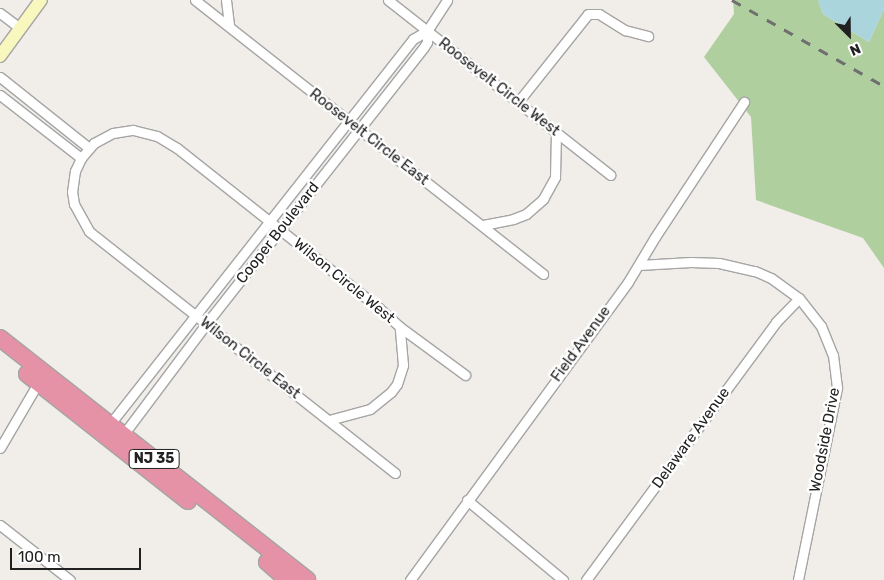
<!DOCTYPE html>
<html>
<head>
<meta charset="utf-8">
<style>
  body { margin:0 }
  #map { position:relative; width:884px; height:580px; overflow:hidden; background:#f1ede8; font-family:Rubik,sans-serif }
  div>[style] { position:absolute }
  .forest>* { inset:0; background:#afcf9e }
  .water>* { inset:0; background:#aad5dd }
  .roads { filter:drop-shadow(1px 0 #a5a5a5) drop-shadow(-1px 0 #a5a5a5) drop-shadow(0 1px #a5a5a5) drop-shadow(0 -1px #a5a5a5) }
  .street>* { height:9px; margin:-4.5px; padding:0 4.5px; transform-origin:4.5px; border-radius:4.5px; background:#fff }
  .secondary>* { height:12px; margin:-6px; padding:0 6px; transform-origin:6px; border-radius:6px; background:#f8f7be }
  .highway>* { height:16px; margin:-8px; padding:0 8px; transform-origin:8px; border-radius:8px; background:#e592a7 }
  .rail>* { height:2.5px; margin-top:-1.25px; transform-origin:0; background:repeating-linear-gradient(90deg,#6f6f6f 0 10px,transparent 0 20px) }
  span { translate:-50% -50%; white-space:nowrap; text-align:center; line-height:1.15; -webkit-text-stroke:5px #fff; paint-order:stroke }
  .shield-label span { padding:1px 4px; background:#fff; border:1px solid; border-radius:4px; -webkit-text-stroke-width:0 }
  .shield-label { font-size:14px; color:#212121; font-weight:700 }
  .street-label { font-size:15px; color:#212121 }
  .north { position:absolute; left:824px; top:10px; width:50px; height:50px; -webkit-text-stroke:4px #fff; paint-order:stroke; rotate:157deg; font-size:14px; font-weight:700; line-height:20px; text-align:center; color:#212121 }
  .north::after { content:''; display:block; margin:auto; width:18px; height:22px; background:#212121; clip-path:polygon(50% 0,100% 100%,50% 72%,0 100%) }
  .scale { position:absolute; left:10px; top:548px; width:131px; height:22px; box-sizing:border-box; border:2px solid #212121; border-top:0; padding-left:6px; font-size:15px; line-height:18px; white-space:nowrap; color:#212121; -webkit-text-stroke:4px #fff; paint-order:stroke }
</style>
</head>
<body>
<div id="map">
  <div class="forest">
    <i style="clip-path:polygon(733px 0,818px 0,823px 14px,869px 42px,884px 9px,884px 268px,863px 238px,756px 200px,751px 117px,704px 57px,734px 14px)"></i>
  </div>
  <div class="water">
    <i style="clip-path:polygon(818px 0,884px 0,884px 9px,869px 42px,823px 14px)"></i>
  </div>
  <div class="roads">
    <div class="street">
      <i style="left:195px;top:0;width:443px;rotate:38.2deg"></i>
      <i style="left:226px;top:0;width:26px;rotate:83deg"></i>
      <i style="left:388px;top:0;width:283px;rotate:38.2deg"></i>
      <i style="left:0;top:13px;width:25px;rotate:37deg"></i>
      <i style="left:0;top:77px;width:114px;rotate:38.6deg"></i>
      <i style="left:0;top:95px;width:103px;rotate:37.9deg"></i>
      <i style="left:518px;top:102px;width:112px;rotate:-51.5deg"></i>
      <i style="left:588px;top:14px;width:11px"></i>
      <i style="left:599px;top:14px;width:31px;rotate:32deg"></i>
      <i style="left:625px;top:30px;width:24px;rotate:15deg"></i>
      <i style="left:483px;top:225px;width:31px;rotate:-11deg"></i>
      <i style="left:513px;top:219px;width:14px;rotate:-21deg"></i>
      <i style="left:526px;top:214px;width:23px;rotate:-41deg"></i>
      <i style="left:543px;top:199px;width:25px;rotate:-61deg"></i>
      <i style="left:555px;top:177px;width:44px;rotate:-88.7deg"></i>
      <i style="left:639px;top:265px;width:52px;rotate:-3.3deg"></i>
      <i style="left:691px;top:262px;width:28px;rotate:2deg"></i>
      <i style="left:719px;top:263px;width:37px;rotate:13deg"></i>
      <i style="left:755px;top:271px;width:17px;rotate:24deg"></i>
      <i style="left:771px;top:278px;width:34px;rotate:36deg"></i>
      <i style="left:799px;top:298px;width:36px;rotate:52deg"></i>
      <i style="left:821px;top:326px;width:31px;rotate:68deg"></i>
      <i style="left:833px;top:355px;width:33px;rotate:83deg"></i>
      <i style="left:837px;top:388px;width:196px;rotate:101.5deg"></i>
      <i style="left:329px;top:420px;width:42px;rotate:-15deg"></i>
      <i style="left:370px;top:409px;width:27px;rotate:-39deg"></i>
      <i style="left:391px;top:392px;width:10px;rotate:-53deg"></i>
      <i style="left:397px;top:384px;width:20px;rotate:-72deg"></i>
      <i style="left:403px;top:365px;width:38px;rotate:-95deg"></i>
      <i style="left:110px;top:424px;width:490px;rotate:-51.8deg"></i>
      <i style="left:413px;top:39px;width:16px;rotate:-30deg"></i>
      <i style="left:427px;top:31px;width:37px;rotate:-57deg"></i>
      <i style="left:123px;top:435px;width:139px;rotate:-53.2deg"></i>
      <i style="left:206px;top:324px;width:352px;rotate:-51.8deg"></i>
      <i style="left:424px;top:47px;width:6px;rotate:-59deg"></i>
      <i style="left:427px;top:42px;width:11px;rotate:-90deg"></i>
      <i style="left:0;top:448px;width:75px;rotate:-59.7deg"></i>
      <i style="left:395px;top:473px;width:390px;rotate:-141.7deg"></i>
      <i style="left:89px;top:231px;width:31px;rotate:-119deg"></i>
      <i style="left:74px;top:204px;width:12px;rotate:-99deg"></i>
      <i style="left:72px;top:192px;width:21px;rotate:-82deg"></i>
      <i style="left:75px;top:171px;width:14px;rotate:-65deg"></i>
      <i style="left:81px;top:158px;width:20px;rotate:-49deg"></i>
      <i style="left:94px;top:143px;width:21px;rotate:-28deg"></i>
      <i style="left:113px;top:133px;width:20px;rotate:-9deg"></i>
      <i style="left:133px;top:130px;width:25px;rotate:14deg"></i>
      <i style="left:157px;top:136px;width:23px;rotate:31deg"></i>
      <i style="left:177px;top:148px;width:258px;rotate:38.4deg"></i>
      <i style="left:379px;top:308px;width:28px;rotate:42deg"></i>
      <i style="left:400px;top:327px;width:81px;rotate:36.4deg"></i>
      <i style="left:467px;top:500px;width:125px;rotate:39.8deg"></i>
      <i style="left:0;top:525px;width:89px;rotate:38.2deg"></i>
      <i style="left:410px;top:580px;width:369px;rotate:-53.8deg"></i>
      <i style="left:628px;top:282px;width:52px;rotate:-59deg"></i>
      <i style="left:655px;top:237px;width:162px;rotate:-56.6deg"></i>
      <i style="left:586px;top:580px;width:320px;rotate:-53.6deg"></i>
      <i style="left:776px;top:322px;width:33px;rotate:-46deg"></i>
    </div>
    <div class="secondary">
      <i style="left:0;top:56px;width:69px;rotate:-53.8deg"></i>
    </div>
    <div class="highway">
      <i style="left:0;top:338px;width:391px;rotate:38.2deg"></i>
      <i style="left:27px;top:374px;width:205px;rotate:38.3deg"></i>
      <i style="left:267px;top:562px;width:28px;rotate:41deg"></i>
    </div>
  </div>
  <div class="rail">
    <i style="left:732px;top:0;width:175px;rotate:29.5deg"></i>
  </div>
  <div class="shield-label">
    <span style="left:154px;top:459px">NJ 35</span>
  </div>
  <div class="street-label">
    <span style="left:499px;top:87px;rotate:38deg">Roosevelt Circle West</span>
    <span style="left:369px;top:137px;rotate:38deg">Roosevelt Circle East</span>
    <span style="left:278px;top:233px;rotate:-52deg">Cooper Boulevard</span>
    <span style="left:344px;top:281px;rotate:39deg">Wilson Circle West</span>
    <span style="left:581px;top:344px;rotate:-54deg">Field Avenue</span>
    <span style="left:250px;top:358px;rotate:38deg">Wilson Circle East</span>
    <span style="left:691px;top:438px;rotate:-54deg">Delaware Avenue</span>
    <span style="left:825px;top:440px;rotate:-79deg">Woodside Drive</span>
  </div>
  <div class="north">N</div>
  <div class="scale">100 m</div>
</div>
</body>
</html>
